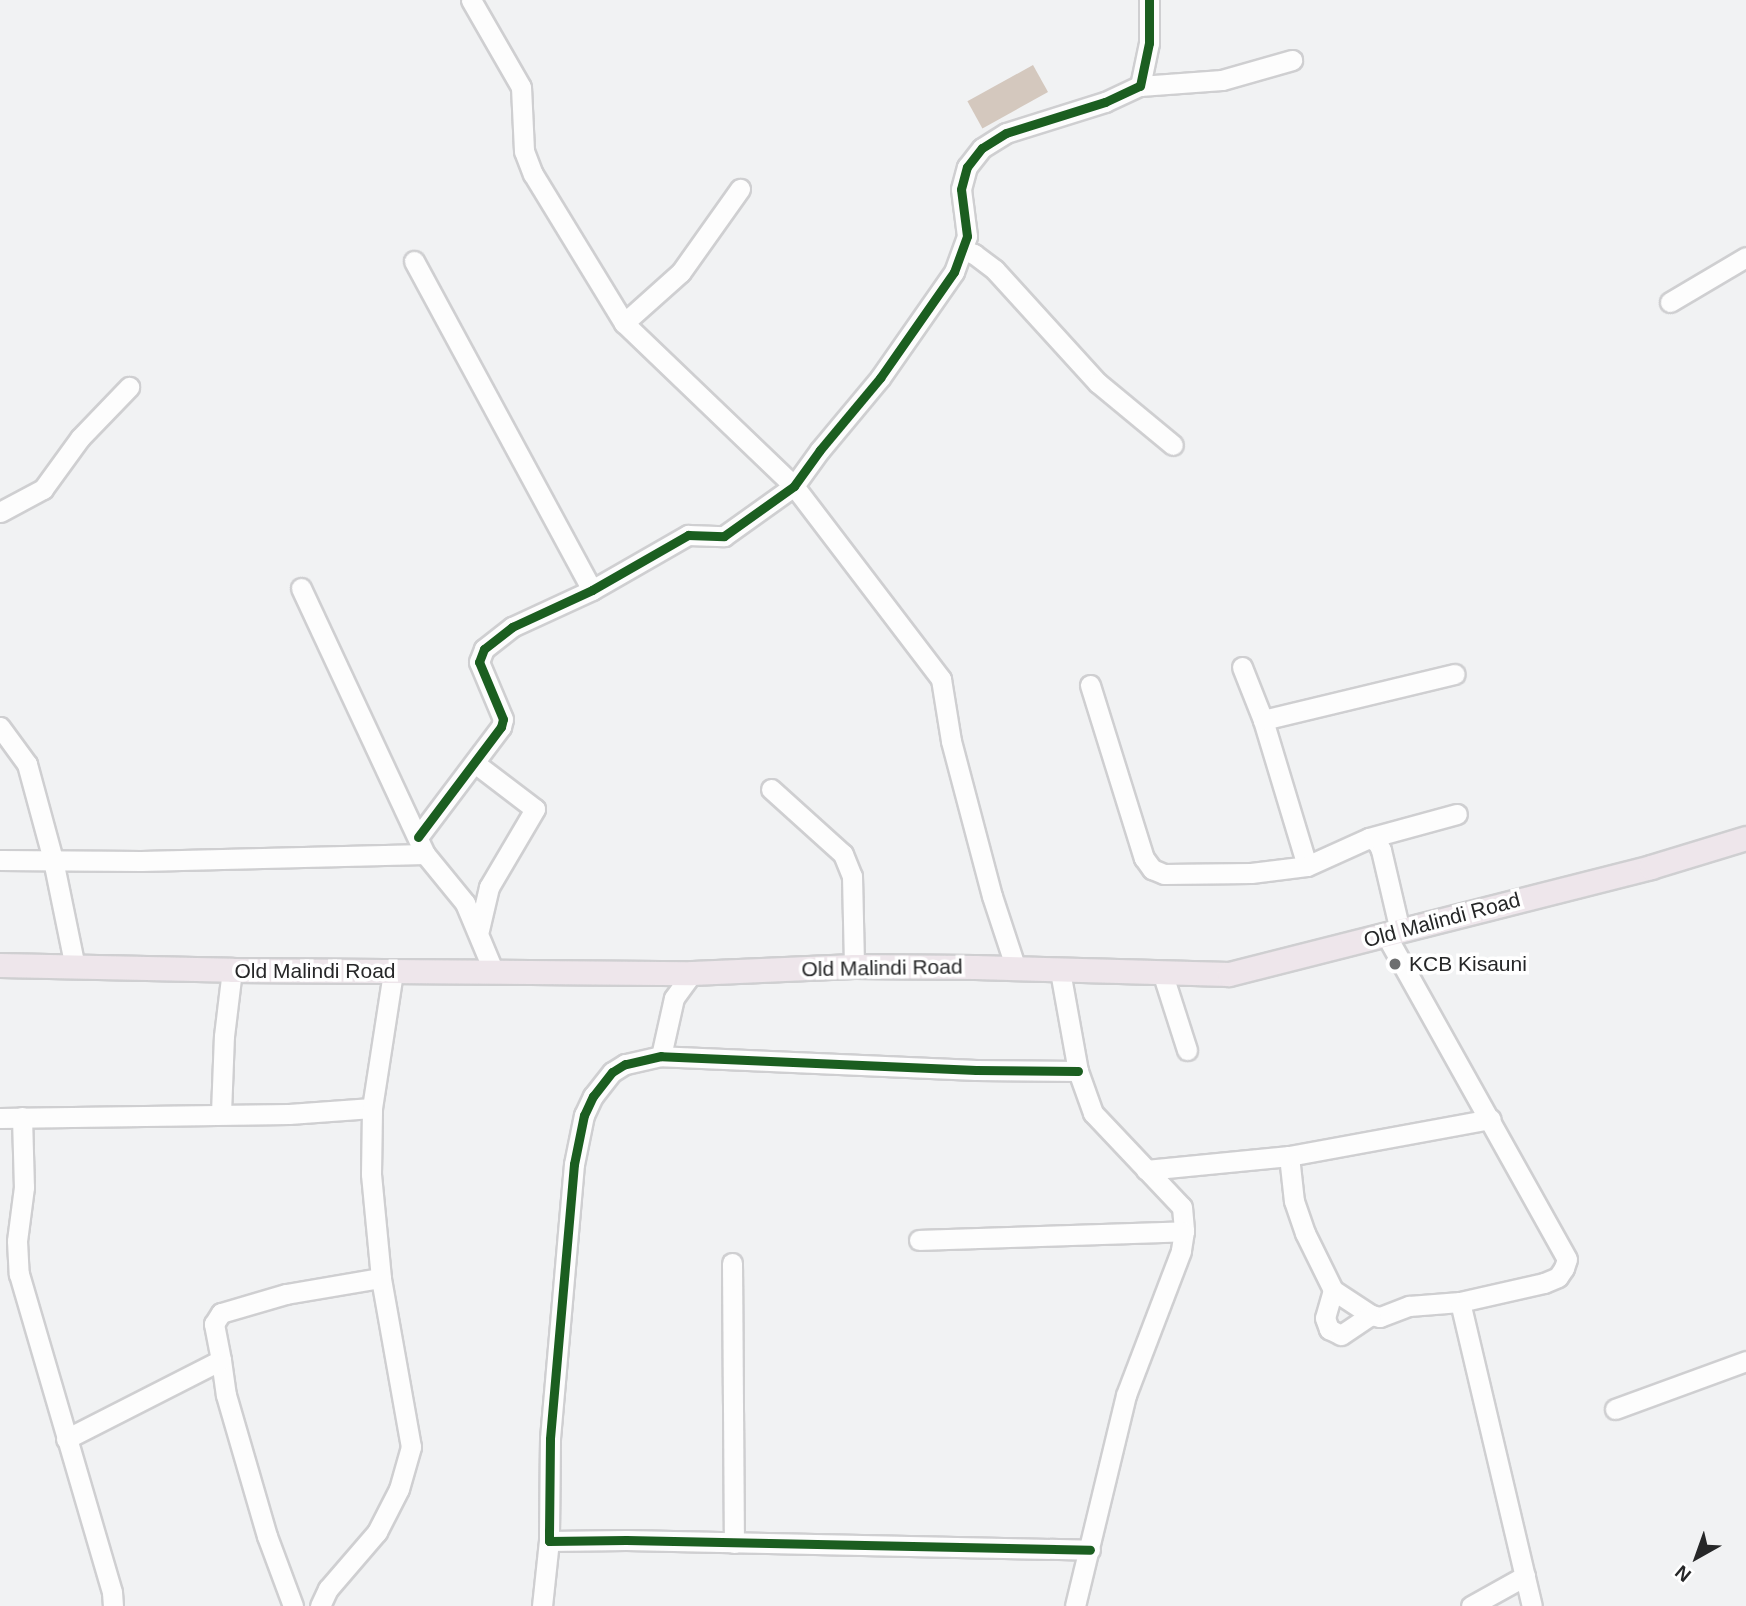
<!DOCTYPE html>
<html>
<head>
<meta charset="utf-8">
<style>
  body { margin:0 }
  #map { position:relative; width:1746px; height:1606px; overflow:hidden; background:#f1f2f3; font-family:Helvetica,sans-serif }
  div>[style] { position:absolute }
  .building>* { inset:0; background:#d4c8be; transform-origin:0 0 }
  .roads { filter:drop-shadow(2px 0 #cfcfd1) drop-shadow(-2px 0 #cfcfd1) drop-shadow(0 2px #cfcfd1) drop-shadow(0 -2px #cfcfd1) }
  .minor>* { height:19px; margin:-9.5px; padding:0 9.5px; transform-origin:9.5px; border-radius:9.5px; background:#fdfdfd }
  .major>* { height:23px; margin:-11.5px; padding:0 11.5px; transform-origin:11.5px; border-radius:11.5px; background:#eee6eb }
  .cycleway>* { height:9px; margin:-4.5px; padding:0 4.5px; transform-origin:4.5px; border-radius:4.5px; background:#1b5e20 }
  .dots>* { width:19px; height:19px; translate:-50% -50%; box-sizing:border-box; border:4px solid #fff; border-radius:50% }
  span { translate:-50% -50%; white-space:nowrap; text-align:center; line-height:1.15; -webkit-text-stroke:7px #fff; paint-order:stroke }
  .street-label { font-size:21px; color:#262728 }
  .poi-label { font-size:21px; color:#262728 }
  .left { translate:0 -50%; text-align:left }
  .north { position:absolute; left:1662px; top:1522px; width:70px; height:70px; -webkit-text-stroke:5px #fff; paint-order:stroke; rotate:220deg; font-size:19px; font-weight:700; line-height:28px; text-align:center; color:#262728 }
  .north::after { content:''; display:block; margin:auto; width:24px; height:32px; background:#262728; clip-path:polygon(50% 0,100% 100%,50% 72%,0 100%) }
</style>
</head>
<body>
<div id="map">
  <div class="building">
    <i style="left:1033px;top:65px;width:31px;height:75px;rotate:61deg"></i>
  </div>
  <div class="roads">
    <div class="minor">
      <i style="left:471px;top:0;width:100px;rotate:60.1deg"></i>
      <i style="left:521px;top:87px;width:64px;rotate:87.3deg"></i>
      <i style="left:524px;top:151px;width:25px;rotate:69deg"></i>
      <i style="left:533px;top:174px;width:175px;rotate:58.6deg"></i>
      <i style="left:624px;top:323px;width:236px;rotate:43.8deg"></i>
      <i style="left:794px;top:486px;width:243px;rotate:52.7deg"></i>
      <i style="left:941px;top:679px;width:63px;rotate:80.8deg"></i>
      <i style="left:951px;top:741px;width:160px;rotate:75.2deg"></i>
      <i style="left:992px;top:896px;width:77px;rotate:71.8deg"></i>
      <i style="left:1140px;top:86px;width:82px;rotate:-4.2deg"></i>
      <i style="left:1222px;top:80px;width:73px;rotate:-15.9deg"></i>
      <i style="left:964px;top:250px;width:11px;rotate:22deg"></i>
      <i style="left:974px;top:254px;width:26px;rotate:37deg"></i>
      <i style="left:995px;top:270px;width:153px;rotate:47.7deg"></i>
      <i style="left:1098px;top:383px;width:97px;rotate:39.6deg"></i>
      <i style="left:414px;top:261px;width:374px;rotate:61.6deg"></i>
      <i style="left:1670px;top:302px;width:88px;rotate:-30.6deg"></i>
      <i style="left:624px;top:323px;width:76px;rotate:-41.8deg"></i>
      <i style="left:681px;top:272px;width:102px;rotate:-54.6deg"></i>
      <i style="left:0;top:512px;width:49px;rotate:-28.1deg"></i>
      <i style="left:43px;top:489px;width:63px;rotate:-54deg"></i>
      <i style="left:80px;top:438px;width:71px;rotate:-46.1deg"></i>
      <i style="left:301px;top:588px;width:293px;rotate:65deg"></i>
      <i style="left:425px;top:854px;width:63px;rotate:50.8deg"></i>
      <i style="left:465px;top:903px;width:73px;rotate:67.3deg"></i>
      <i style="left:1242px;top:667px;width:57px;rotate:68.4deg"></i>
      <i style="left:1263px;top:720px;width:152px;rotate:73.2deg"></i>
      <i style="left:1090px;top:685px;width:181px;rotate:72.7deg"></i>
      <i style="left:1144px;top:858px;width:14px;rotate:54deg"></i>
      <i style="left:1152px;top:869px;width:13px;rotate:23deg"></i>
      <i style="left:1164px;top:874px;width:87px;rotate:-0.7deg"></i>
      <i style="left:1251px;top:873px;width:56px;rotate:-7.1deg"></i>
      <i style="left:1307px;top:866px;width:68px;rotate:-24.3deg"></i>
      <i style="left:1369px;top:838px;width:9px;rotate:27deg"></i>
      <i style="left:1377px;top:842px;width:9px;rotate:63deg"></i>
      <i style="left:1381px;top:850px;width:83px;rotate:76.8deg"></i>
      <i style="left:1263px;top:720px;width:197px;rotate:-13.5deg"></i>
      <i style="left:0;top:727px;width:46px;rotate:53.9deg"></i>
      <i style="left:27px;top:764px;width:99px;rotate:74.8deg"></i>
      <i style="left:53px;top:860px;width:109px;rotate:78.4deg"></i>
      <i style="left:476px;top:764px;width:74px;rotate:37.3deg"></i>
      <i style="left:535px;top:809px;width:91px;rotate:120.5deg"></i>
      <i style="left:489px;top:887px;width:44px;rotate:103.1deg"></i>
      <i style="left:771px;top:789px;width:97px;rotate:42.1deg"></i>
      <i style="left:843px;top:854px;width:24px;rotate:68deg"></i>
      <i style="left:852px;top:876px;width:90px;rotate:88.7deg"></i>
      <i style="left:418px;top:837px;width:138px;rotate:-53deg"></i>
      <i style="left:501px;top:727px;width:8px;rotate:-76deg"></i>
      <i style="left:503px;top:719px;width:62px;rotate:-112.8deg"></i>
      <i style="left:479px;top:662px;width:14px;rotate:-69deg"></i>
      <i style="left:484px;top:649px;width:36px;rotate:-38deg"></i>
      <i style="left:512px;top:627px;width:88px;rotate:-24.8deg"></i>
      <i style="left:592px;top:590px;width:111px;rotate:-29.8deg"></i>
      <i style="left:688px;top:535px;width:36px;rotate:2deg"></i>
      <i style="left:724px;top:536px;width:86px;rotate:-35.5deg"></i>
      <i style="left:794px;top:486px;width:44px;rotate:-54.2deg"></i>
      <i style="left:820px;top:450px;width:94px;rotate:-50.2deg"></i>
      <i style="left:880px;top:378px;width:129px;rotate:-55.1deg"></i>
      <i style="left:954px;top:272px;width:38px;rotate:-70deg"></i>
      <i style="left:967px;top:236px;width:47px;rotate:-97.3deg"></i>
      <i style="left:961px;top:189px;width:23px;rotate:-75deg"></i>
      <i style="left:967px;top:167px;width:24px;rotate:-52deg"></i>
      <i style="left:982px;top:148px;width:28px;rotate:-32deg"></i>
      <i style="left:1006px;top:133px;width:104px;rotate:-17.4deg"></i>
      <i style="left:1105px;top:102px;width:38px;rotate:-25deg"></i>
      <i style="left:1140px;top:86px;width:44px;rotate:-78.2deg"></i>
      <i style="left:1149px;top:43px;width:43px;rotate:-90deg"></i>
      <i style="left:1369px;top:838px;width:91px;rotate:-15.3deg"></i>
      <i style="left:0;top:860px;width:141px;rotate:0.4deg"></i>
      <i style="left:141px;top:861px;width:284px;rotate:-1.4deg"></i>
      <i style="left:1060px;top:971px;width:102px;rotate:79.8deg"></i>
      <i style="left:1078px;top:1071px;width:45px;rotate:70.3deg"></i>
      <i style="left:1093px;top:1113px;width:129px;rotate:46.6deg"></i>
      <i style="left:1182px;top:1207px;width:24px;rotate:85deg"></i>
      <i style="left:1184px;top:1231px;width:20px;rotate:99deg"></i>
      <i style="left:1181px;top:1251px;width:154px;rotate:110.9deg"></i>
      <i style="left:1126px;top:1395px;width:217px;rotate:103.6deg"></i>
      <i style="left:1162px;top:972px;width:82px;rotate:72.2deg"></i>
      <i style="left:661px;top:1056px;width:59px;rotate:-77.4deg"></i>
      <i style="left:674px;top:998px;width:31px;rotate:-54deg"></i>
      <i style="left:1078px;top:1071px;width:102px;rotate:-179.4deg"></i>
      <i style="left:976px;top:1070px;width:315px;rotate:-177.5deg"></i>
      <i style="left:661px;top:1056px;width:37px;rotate:167deg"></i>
      <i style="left:625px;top:1064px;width:15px;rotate:148deg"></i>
      <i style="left:612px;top:1072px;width:31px;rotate:128deg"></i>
      <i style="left:593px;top:1096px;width:21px;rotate:115deg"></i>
      <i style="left:584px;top:1115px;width:50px;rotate:101.5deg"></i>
      <i style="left:574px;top:1164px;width:276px;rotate:95deg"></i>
      <i style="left:550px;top:1439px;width:92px;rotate:90.6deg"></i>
      <i style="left:549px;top:1531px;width:10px;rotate:90deg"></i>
      <i style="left:549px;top:1541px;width:77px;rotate:-0.7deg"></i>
      <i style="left:626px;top:1540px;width:464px;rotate:1.2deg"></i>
      <i style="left:221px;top:1113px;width:77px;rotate:-87.8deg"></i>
      <i style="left:224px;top:1036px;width:66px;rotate:-83.1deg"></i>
      <i style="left:22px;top:1117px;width:70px;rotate:88.4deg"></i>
      <i style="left:24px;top:1187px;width:54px;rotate:97.4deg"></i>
      <i style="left:17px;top:1241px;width:33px;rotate:87deg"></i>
      <i style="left:19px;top:1274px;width:331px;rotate:73.7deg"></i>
      <i style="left:112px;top:1592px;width:14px;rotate:86deg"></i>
      <i style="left:0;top:1118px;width:289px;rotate:-0.8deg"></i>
      <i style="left:289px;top:1114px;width:83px;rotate:-4.1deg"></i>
      <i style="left:1289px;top:1156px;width:45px;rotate:83.7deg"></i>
      <i style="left:1294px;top:1201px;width:34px;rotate:71deg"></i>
      <i style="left:1305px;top:1233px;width:64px;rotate:63.8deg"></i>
      <i style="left:1333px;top:1290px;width:45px;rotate:33.3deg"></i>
      <i style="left:1371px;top:1315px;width:9px;rotate:13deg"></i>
      <i style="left:1380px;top:1317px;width:31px;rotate:-21deg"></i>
      <i style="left:1409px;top:1306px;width:51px;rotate:-4.5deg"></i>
      <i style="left:1460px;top:1302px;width:86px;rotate:-12.7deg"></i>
      <i style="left:1544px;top:1283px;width:15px;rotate:-23deg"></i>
      <i style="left:1558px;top:1277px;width:11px;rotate:-56deg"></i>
      <i style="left:1564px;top:1268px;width:9px;rotate:-72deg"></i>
      <i style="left:1567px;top:1259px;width:371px;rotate:-119.2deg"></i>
      <i style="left:1146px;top:1170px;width:144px;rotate:-5.6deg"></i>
      <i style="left:1289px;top:1156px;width:205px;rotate:-10.4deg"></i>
      <i style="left:919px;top:1240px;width:265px;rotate:-1.9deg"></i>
      <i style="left:732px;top:1263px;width:280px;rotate:89.6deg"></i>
      <i style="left:1333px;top:1290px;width:29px;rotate:106deg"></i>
      <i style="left:1325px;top:1318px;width:12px;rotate:70deg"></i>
      <i style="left:1329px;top:1329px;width:13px;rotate:27deg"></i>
      <i style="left:1341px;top:1335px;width:36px;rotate:-34deg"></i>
      <i style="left:1460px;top:1302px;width:312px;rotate:76.7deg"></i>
      <i style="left:221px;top:1360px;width:35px;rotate:82deg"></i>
      <i style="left:226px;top:1395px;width:147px;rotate:73.8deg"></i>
      <i style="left:267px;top:1536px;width:75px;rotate:69.6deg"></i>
      <i style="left:1615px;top:1409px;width:140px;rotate:-20.1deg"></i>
      <i style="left:66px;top:1439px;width:174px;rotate:-27deg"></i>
      <i style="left:221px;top:1360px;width:37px;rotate:-101deg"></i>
      <i style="left:214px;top:1324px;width:13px;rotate:-58deg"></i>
      <i style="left:221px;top:1313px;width:68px;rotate:-16.3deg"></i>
      <i style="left:286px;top:1294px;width:96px;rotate:-9.6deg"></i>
      <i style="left:320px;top:1606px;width:19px;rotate:-65deg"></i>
      <i style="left:328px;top:1589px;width:75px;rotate:-49.3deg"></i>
      <i style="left:377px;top:1532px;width:48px;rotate:-62.9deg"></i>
      <i style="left:399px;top:1489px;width:44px;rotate:-74.1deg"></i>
      <i style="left:411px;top:1447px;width:172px;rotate:-100.1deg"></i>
      <i style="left:381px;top:1278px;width:104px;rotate:-95.5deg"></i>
      <i style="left:371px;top:1174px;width:66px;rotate:-89.1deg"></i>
      <i style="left:372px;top:1108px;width:138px;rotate:-81.2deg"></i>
      <i style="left:542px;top:1606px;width:65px;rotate:-83.9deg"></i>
      <i style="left:1471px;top:1606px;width:62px;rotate:-29.1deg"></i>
    </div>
    <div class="major">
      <i style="left:0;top:965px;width:232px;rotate:1.2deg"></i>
      <i style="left:232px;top:970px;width:460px;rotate:0.4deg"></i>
      <i style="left:692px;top:973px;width:162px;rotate:-2.5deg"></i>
      <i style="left:854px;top:966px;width:121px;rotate:0.5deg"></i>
      <i style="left:975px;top:967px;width:254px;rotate:1.6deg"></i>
      <i style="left:1229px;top:974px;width:435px;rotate:-14.2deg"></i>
      <i style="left:1651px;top:867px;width:99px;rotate:-17deg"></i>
    </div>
  </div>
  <div class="cycleway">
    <i style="left:418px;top:837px;width:138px;rotate:-53deg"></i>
    <i style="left:501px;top:727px;width:8px;rotate:-76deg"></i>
    <i style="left:503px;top:719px;width:62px;rotate:-112.8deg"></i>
    <i style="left:479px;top:662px;width:14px;rotate:-69deg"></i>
    <i style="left:484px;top:649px;width:36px;rotate:-38deg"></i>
    <i style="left:512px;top:627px;width:88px;rotate:-24.8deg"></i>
    <i style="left:592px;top:590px;width:111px;rotate:-29.8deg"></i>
    <i style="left:688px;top:535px;width:36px;rotate:2deg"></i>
    <i style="left:724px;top:536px;width:86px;rotate:-35.5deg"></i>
    <i style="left:794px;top:486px;width:44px;rotate:-54.2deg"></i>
    <i style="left:820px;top:450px;width:94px;rotate:-50.2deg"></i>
    <i style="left:880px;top:378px;width:129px;rotate:-55.1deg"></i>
    <i style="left:954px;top:272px;width:38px;rotate:-70deg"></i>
    <i style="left:967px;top:236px;width:47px;rotate:-97.3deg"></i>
    <i style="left:961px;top:189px;width:23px;rotate:-75deg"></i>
    <i style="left:967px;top:167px;width:24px;rotate:-52deg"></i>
    <i style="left:982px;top:148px;width:28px;rotate:-32deg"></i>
    <i style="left:1006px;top:133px;width:104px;rotate:-17.4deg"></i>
    <i style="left:1105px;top:102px;width:38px;rotate:-25deg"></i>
    <i style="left:1140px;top:86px;width:44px;rotate:-78.2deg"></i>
    <i style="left:1149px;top:43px;width:43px;rotate:-90deg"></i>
    <i style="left:1078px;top:1071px;width:102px;rotate:-179.4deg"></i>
    <i style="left:976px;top:1070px;width:315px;rotate:-177.5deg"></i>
    <i style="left:661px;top:1056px;width:37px;rotate:167deg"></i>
    <i style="left:625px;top:1064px;width:15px;rotate:148deg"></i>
    <i style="left:612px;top:1072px;width:31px;rotate:128deg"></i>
    <i style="left:593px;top:1096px;width:21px;rotate:115deg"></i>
    <i style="left:584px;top:1115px;width:50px;rotate:101.5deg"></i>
    <i style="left:574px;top:1164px;width:276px;rotate:95deg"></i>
    <i style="left:550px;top:1439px;width:92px;rotate:90.6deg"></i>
    <i style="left:549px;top:1531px;width:10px;rotate:90deg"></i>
    <i style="left:549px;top:1541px;width:77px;rotate:-0.7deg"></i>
    <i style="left:626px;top:1540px;width:464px;rotate:1.2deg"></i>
  </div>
  <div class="dots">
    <i style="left:1395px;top:964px;background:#6d6e6f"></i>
  </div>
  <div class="street-label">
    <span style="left:1442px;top:920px;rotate:-15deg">Old Malindi Road</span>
    <span style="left:882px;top:968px;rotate:-1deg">Old Malindi Road</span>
    <span style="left:315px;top:971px">Old Malindi Road</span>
  </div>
  <div class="poi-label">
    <span class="left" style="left:1409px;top:964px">KCB Kisauni</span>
  </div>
  <div class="north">N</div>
</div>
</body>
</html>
